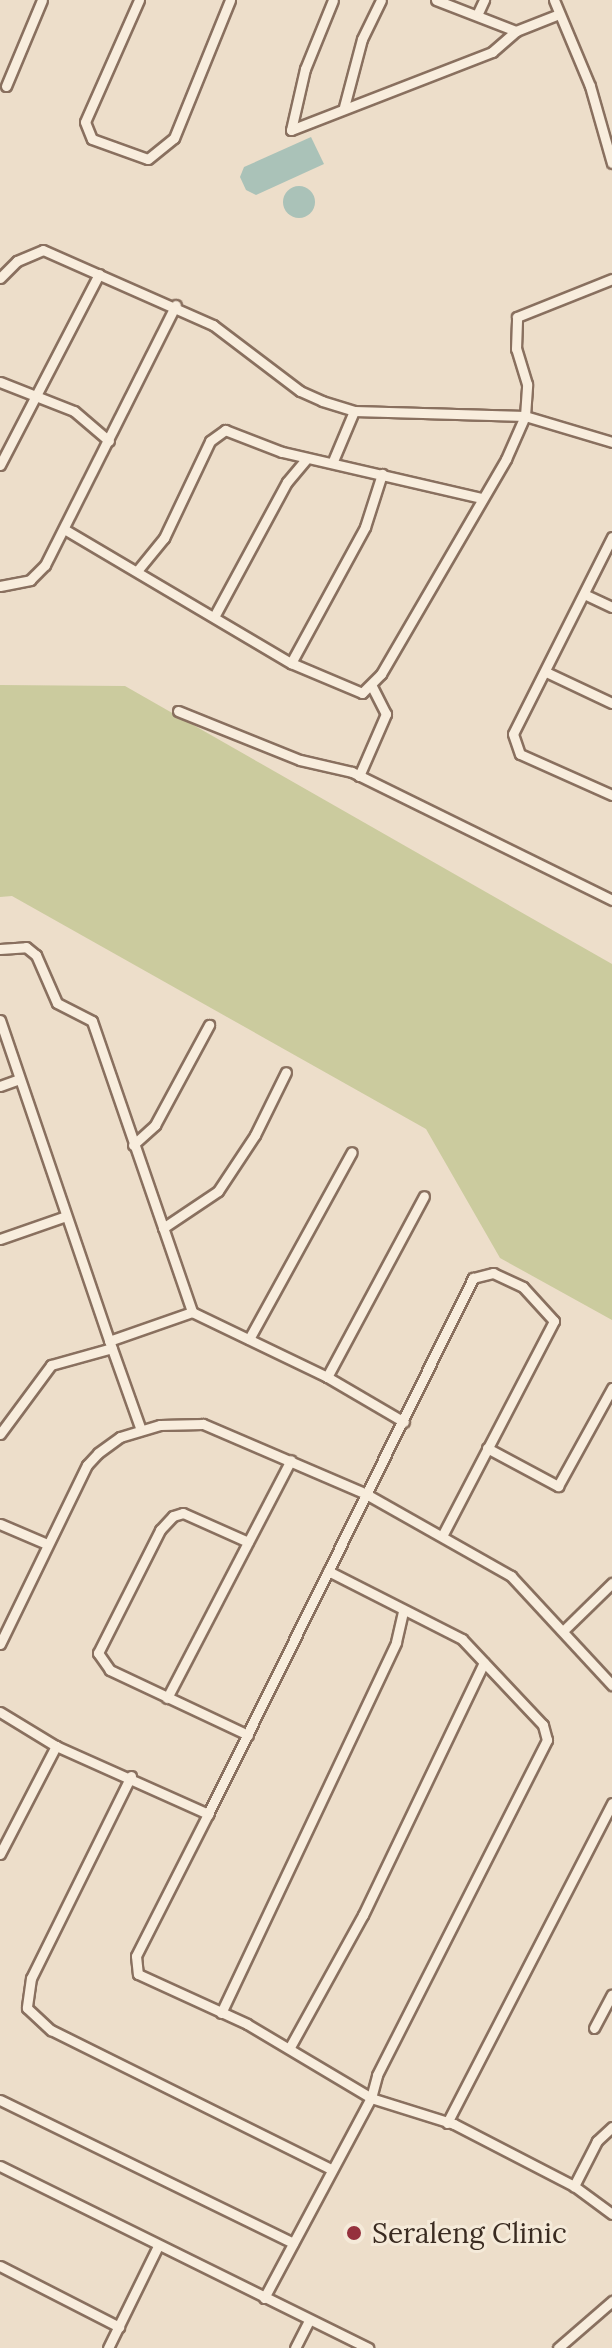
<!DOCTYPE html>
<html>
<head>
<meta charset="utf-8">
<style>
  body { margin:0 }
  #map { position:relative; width:612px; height:2348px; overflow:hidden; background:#eddeca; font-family:Lora,serif }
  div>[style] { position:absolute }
  .green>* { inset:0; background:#cbcb9e }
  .water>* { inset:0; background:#aac2b8 }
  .round { border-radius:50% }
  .roads { filter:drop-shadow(2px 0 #89705f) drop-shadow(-2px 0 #89705f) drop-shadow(0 2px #89705f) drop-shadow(0 -2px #89705f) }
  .street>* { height:9px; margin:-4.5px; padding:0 4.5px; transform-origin:4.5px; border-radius:4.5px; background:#f8eddd }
  .dots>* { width:22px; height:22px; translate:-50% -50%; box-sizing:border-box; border:4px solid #f5ead9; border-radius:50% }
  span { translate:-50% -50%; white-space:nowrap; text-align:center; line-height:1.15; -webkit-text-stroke:6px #f5ead9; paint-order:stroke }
  .poi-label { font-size:28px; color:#3a2b21 }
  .left { translate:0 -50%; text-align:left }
</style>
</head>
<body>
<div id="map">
  <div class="green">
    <i style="clip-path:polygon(0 685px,125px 686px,612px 964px,612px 1320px,500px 1258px,426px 1129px,12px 896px,0 897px)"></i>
  </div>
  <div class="water">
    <i style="clip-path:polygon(311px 137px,324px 164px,256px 195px,246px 190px,240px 177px,244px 167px)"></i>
    <i class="round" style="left:283px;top:186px;width:32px;height:32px"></i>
  </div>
  <div class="roads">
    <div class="street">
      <i style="left:139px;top:0;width:133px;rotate:113.9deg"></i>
      <i style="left:85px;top:122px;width:18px;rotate:68deg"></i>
      <i style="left:92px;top:139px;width:59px;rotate:19.7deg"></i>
      <i style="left:148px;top:159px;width:33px;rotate:-39deg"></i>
      <i style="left:174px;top:138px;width:149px;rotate:-67.9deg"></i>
      <i style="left:436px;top:0;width:86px;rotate:21.2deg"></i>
      <i style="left:516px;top:31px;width:46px;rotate:-21.6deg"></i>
      <i style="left:554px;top:0;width:93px;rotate:67.3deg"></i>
      <i style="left:590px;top:86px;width:80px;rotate:74.1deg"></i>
      <i style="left:477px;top:15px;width:17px;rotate:-65deg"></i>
      <i style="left:6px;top:86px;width:93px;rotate:-67.3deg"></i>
      <i style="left:344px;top:107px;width:70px;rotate:-75.2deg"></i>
      <i style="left:362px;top:39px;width:43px;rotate:-64deg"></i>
      <i style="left:291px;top:130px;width:216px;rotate:-21.2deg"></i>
      <i style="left:492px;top:52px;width:32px;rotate:-41deg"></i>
      <i style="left:291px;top:130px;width:63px;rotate:-77.1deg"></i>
      <i style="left:305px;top:69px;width:74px;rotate:-67.9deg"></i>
      <i style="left:0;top:278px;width:24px;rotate:-45deg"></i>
      <i style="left:17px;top:261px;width:28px;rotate:-23deg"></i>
      <i style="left:43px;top:250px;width:186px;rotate:23.8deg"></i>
      <i style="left:213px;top:325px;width:109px;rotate:37.2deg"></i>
      <i style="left:300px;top:391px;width:24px;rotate:24deg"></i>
      <i style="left:322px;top:401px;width:34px;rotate:17deg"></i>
      <i style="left:354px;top:411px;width:171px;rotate:1.7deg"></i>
      <i style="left:525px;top:416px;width:91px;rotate:16.6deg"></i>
      <i style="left:0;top:382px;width:79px;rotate:21.4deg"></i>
      <i style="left:74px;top:411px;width:46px;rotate:40.6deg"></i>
      <i style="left:333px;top:461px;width:54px;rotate:-67.2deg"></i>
      <i style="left:0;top:465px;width:215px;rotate:-62.6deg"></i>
      <i style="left:64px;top:529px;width:264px;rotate:30.6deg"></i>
      <i style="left:291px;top:663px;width:77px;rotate:22.9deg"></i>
      <i style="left:362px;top:693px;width:27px;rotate:-45deg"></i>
      <i style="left:381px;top:674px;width:249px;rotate:-59.8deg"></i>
      <i style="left:506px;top:459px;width:47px;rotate:-66.2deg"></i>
      <i style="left:525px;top:416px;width:32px;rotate:-86deg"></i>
      <i style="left:527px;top:384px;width:37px;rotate:-107deg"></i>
      <i style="left:516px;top:349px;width:32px;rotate:-88deg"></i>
      <i style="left:517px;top:317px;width:102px;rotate:-21.8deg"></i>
      <i style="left:612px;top:537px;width:220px;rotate:116.7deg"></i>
      <i style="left:513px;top:734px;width:21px;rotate:71deg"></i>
      <i style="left:520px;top:754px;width:101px;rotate:24deg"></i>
      <i style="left:137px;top:571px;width:43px;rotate:-50.7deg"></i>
      <i style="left:164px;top:538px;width:107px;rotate:-64.6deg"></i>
      <i style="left:210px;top:441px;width:19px;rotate:-36deg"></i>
      <i style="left:225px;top:430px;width:61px;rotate:21.1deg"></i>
      <i style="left:282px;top:452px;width:204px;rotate:13deg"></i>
      <i style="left:0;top:586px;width:31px;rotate:-11deg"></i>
      <i style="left:30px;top:580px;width:21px;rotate:-45deg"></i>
      <i style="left:45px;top:565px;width:291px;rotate:-63.3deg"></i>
      <i style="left:584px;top:594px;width:31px;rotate:25deg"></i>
      <i style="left:215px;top:615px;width:151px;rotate:-61.6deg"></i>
      <i style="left:287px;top:482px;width:31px;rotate:-50deg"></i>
      <i style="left:291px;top:663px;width:155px;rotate:-61.4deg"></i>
      <i style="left:365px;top:527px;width:56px;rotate:-72.2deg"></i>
      <i style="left:546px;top:672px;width:73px;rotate:25.2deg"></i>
      <i style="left:178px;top:711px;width:131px;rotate:21.9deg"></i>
      <i style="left:300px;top:760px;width:53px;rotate:13deg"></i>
      <i style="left:352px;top:772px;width:290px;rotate:26.2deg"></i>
      <i style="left:359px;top:776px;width:68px;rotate:-66.5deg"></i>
      <i style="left:386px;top:714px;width:31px;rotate:-117deg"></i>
      <i style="left:0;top:949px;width:26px;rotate:-4deg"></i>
      <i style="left:26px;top:947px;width:13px;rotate:39deg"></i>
      <i style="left:36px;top:955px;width:52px;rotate:66.4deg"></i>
      <i style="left:57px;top:1003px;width:39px;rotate:27deg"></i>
      <i style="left:92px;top:1021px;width:308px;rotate:71deg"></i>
      <i style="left:192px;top:1312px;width:150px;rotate:25.7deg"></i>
      <i style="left:327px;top:1377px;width:89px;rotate:30.3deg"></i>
      <i style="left:0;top:1020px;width:339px;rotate:71.2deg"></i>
      <i style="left:109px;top:1341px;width:88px;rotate:-19.3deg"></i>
      <i style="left:0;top:1086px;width:20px;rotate:-20deg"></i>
      <i style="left:133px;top:1145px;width:30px;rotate:-42deg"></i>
      <i style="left:155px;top:1125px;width:114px;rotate:-61.6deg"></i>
      <i style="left:163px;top:1228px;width:66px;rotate:-33.9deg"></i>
      <i style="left:218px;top:1191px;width:67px;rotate:-56.5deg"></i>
      <i style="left:255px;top:1135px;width:70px;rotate:-63.8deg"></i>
      <i style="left:0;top:1239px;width:70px;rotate:-19.2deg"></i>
      <i style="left:249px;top:1339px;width:213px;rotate:-61.2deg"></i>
      <i style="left:110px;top:1343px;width:92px;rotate:70.4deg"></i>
      <i style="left:327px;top:1377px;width:205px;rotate:-61.8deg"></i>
      <i style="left:0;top:1434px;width:86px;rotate:-53.5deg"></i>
      <i style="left:51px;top:1365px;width:63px;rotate:-15.6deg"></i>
      <i style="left:487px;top:1448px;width:81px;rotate:28.2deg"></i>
      <i style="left:558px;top:1486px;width:112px;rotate:-61.1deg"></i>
      <i style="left:0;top:1524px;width:51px;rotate:23.1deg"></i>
      <i style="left:565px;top:1629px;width:66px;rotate:-44.4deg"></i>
      <i style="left:0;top:1644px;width:199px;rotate:-64.1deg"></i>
      <i style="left:87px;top:1465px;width:16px;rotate:-47deg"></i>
      <i style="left:98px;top:1453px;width:27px;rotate:-36deg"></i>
      <i style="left:120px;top:1437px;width:42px;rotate:-16.7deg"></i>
      <i style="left:160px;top:1425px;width:43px;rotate:-1.3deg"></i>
      <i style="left:203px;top:1424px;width:177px;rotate:23.2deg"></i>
      <i style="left:366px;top:1494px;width:167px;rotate:29.5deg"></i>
      <i style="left:511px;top:1576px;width:149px;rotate:47.2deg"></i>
      <i style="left:167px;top:1698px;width:268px;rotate:-62.5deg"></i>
      <i style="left:0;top:1712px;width:66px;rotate:31.3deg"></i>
      <i style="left:56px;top:1746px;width:167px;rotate:24.1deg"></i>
      <i style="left:208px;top:1814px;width:598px;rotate:-63.69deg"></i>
      <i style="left:473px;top:1278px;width:21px;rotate:-14deg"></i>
      <i style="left:493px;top:1273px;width:33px;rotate:25deg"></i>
      <i style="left:523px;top:1287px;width:46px;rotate:47.6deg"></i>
      <i style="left:554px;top:1321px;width:242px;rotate:117.5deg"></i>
      <i style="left:248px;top:1735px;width:153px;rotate:-154.8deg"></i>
      <i style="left:110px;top:1670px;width:21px;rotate:-125deg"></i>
      <i style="left:98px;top:1653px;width:138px;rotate:-63.2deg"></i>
      <i style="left:160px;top:1530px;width:19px;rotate:-47deg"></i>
      <i style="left:173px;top:1516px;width:10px;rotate:-17deg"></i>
      <i style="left:183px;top:1513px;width:71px;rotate:24deg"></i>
      <i style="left:131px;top:1776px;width:225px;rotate:116.3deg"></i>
      <i style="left:31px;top:1978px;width:30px;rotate:98deg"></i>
      <i style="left:27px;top:2008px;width:33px;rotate:43deg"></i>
      <i style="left:51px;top:2030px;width:313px;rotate:26.4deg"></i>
      <i style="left:208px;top:1814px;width:159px;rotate:116.9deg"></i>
      <i style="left:136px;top:1956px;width:18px;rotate:84deg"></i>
      <i style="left:138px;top:1974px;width:120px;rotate:24.6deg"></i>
      <i style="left:247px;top:2024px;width:144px;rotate:30.8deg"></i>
      <i style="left:371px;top:2098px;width:87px;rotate:17.4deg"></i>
      <i style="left:454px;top:2124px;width:135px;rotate:27.3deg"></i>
      <i style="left:0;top:1854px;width:122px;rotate:-62.6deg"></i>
      <i style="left:221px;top:2013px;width:410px;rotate:-64.7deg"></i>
      <i style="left:396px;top:1642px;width:31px;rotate:-77deg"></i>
      <i style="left:594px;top:2028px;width:38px;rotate:-62deg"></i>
      <i style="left:290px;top:2047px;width:151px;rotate:-61.1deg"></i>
      <i style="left:363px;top:1915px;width:280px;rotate:-64.4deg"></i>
      <i style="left:0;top:2100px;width:326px;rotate:26deg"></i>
      <i style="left:447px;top:2123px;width:360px;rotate:-62.7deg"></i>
      <i style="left:612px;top:2127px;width:21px;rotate:137deg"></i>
      <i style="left:597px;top:2141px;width:51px;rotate:117.1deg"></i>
      <i style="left:574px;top:2186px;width:47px;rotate:36.4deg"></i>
      <i style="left:0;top:2166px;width:411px;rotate:26.3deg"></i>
      <i style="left:0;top:2266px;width:134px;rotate:27.1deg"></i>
      <i style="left:264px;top:2298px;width:227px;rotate:-61.9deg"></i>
      <i style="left:371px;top:2098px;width:24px;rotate:-75deg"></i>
      <i style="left:377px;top:2075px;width:376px;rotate:-63.1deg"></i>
      <i style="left:547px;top:1740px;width:16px;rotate:-105deg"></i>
      <i style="left:543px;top:1725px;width:118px;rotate:-133.3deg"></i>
      <i style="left:462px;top:1639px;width:150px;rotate:-153.1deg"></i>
      <i style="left:108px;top:2348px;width:114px;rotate:-63.9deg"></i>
      <i style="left:295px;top:2348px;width:30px;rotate:-63deg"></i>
      <i style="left:558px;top:2348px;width:72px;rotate:-41deg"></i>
    </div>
  </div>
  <div class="dots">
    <i style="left:354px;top:2233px;background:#95313d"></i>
  </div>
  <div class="poi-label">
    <span class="left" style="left:372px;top:2233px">Seraleng Clinic</span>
  </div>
</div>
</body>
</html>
